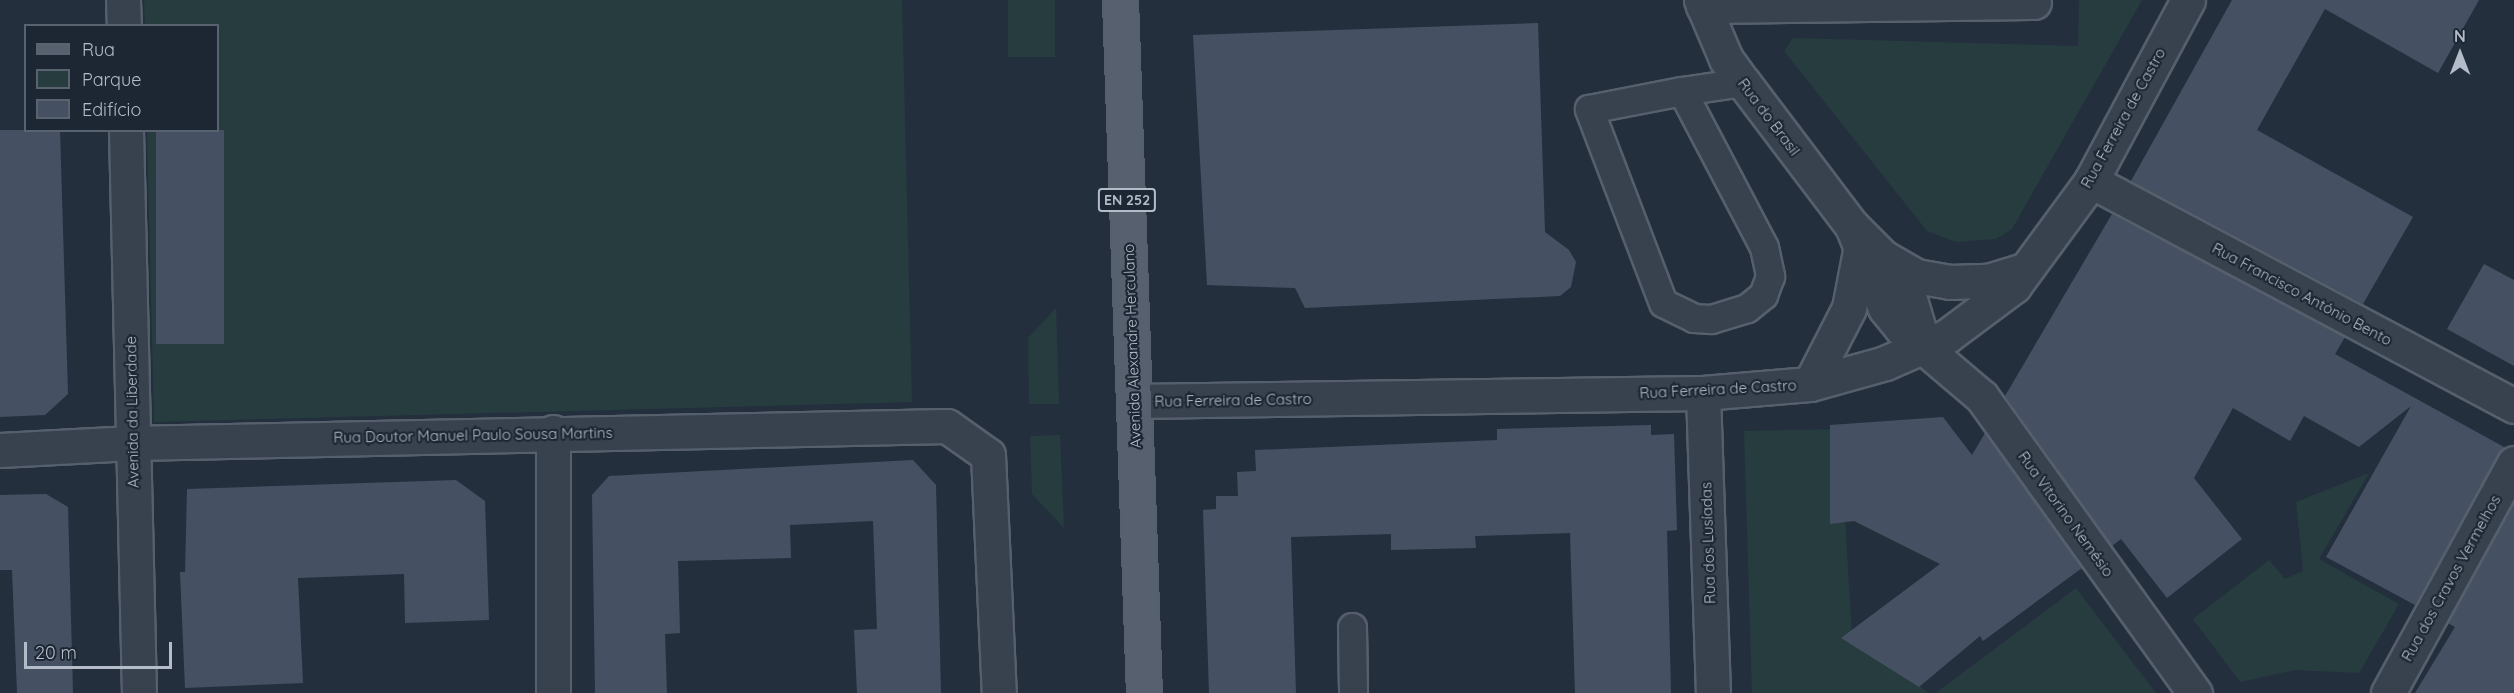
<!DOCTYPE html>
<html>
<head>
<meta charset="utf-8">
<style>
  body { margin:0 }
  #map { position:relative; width:2514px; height:693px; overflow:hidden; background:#242f3e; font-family:Quicksand,sans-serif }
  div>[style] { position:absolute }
  .green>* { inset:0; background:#263c3f; transform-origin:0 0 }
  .building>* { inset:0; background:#455162; transform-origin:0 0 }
  .roads { filter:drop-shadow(2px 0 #565f6c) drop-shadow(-2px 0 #565f6c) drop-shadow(0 2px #565f6c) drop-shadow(0 -2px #565f6c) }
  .lane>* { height:27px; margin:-13.5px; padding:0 13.5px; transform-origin:13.5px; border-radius:13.5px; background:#38414e }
  .street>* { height:33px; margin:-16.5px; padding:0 16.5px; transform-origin:16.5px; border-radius:16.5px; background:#38414e }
  .primary>* { height:33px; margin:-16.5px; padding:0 16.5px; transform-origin:16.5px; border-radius:16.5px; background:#56606e }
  span { translate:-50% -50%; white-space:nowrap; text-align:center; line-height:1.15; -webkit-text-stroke:4.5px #1d2633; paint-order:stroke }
  .shield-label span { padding:2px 4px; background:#1d2633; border:2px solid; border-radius:4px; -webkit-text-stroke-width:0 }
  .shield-label { font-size:14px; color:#b4bcc9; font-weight:700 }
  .street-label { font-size:15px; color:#b4bcc9 }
  .legend { position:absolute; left:24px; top:24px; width:195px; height:108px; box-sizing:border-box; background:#1d2633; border:2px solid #59626f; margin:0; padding:8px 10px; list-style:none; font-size:18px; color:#b4bcc9 }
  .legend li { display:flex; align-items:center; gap:12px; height:30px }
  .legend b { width:30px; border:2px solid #59626f }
  .north { position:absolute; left:2430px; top:24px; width:60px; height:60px; -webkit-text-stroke:4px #1d2633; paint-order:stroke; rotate:0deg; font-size:16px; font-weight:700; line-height:24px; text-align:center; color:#b4bcc9 }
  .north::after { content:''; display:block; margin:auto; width:21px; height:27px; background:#b4bcc9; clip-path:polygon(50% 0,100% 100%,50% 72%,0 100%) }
  .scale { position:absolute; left:24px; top:642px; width:148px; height:27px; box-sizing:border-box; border:3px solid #b4bcc9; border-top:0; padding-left:8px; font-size:18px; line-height:21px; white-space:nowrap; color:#b4bcc9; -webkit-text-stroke:4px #1d2633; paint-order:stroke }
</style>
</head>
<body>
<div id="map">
  <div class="green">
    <i style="clip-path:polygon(144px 0,902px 0,912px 402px,154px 422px,147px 131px,218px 130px,218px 26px,145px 25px)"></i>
    <i style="left:1008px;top:0;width:47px;height:57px"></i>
    <i style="clip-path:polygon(2079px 0,2142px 0,2012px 229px,1996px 239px,1956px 242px,1927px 231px,1784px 51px,1793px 38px,2078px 46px)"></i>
    <i style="clip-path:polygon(1056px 308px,1059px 404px,1029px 404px,1028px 338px)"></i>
    <i style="clip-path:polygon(1840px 429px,1852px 637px,1929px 693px,1752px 693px,1744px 431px)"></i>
    <i style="clip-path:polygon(1060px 435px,1064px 528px,1032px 494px,1030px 436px)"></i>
    <i style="clip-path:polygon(2369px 473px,2319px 559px,2399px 604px,2359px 673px,2295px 670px,2240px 682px,2193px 619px,2269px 560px,2285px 579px,2303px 571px,2296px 502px)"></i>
    <i style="clip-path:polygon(2076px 588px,2156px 693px,1937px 693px,1937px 692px)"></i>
  </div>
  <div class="building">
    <i style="clip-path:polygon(2232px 0,2479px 0,2438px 73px,2325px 9px,2257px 130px,2413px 217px,2363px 304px,2131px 181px)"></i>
    <i style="clip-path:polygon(1538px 23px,1545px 232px,1569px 250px,1576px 262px,1571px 287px,1560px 296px,1305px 308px,1295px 288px,1207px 285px,1193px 35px)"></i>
    <i style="clip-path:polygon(0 130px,60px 130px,68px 394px,45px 415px,0 417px)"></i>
    <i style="left:156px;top:130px;width:68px;height:214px"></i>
    <i style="clip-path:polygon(2112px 214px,2345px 337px,2335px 354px,2504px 447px,2415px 605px,2326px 557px,2411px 406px,2359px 447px,2304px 416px,2290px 441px,2233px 408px,2194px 478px,2242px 539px,2167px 598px,2121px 539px,2112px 546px,2005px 396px)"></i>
    <i style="clip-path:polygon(2484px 264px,2514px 280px,2514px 366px,2447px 329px)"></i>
    <i style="clip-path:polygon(1943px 417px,1972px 455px,1985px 433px,2082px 568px,1983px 641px,1980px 636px,1919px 687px,1841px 638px,1940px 564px,1854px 521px,1830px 524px,1830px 425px)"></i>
    <i style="clip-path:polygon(1651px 425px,1651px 435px,1674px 434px,1677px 530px,1667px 531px,1671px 693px,1575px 693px,1570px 533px,1475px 536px,1476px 548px,1391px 550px,1391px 534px,1291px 537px,1296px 693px,1209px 693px,1203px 510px,1216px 509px,1216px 496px,1238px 496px,1237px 472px,1256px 471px,1255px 450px,1497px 440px,1497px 429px)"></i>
    <i style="clip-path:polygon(913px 460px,936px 485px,941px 693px,857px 693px,854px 630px,877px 629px,873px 521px,790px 525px,791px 558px,678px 561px,680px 633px,665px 634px,667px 693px,595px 693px,592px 495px,609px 476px)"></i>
    <i style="clip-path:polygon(456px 480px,485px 501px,489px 620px,405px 623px,404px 574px,298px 578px,303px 683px,185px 688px,180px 572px,185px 572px,187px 489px)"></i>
    <i style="clip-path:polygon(46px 494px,68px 507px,73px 693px,17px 693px,12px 570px,0 570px,0 495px)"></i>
    <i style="clip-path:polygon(2514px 502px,2514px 693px,2415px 693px,2455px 627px,2448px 623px)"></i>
  </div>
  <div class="roads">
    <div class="lane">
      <i style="left:1682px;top:91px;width:176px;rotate:62.3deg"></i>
      <i style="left:1764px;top:247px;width:30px;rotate:78deg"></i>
      <i style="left:1770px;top:276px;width:20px;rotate:110deg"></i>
      <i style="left:1763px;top:295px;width:21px;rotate:141deg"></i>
      <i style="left:1747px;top:308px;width:38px;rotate:163deg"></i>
      <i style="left:1711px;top:319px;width:17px;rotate:-177deg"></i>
      <i style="left:1694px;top:318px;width:34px;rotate:-154deg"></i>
      <i style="left:1663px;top:303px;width:208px;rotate:-110.9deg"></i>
      <i style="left:1589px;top:109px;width:95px;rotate:-11deg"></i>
      <i style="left:1682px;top:91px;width:62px;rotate:-8.4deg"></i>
      <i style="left:1352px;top:627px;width:66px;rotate:89.1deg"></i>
    </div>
    <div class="street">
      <i style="left:123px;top:0;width:26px;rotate:88deg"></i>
      <i style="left:1701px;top:0;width:64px;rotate:67deg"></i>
      <i style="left:1726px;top:59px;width:29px;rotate:54deg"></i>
      <i style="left:1743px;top:82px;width:181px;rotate:52.9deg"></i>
      <i style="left:1852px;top:226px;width:54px;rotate:45deg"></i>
      <i style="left:1890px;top:264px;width:34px;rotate:58deg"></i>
      <i style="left:1908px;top:293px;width:55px;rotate:73.2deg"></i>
      <i style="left:1703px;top:6px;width:331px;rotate:-0.7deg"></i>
      <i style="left:126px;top:130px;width:563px;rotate:88.68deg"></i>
      <i style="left:2091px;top:181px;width:479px;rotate:28deg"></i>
      <i style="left:1852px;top:226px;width:88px;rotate:68.1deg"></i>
      <i style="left:1885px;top:308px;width:27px;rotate:51deg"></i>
      <i style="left:1902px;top:329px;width:105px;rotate:40.4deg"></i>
      <i style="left:1982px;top:397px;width:365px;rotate:54.3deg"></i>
      <i style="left:1885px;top:258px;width:36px;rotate:30deg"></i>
      <i style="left:1916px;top:276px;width:35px;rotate:10deg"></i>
      <i style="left:1950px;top:282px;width:38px;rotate:-2deg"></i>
      <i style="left:1988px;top:281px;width:39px;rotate:-17deg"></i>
      <i style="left:1810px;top:384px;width:85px;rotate:-62.8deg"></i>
      <i style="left:1849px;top:308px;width:58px;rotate:-79.1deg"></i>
      <i style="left:1703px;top:393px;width:300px;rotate:88.1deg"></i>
      <i style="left:1134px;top:401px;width:569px;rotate:-0.81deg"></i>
      <i style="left:1703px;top:393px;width:107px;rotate:-4.8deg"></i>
      <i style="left:1810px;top:384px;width:78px;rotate:-15.6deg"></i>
      <i style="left:1885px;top:363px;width:68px;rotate:-23.5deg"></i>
      <i style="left:1947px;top:336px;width:84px;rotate:-36.7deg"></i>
      <i style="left:2014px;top:286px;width:130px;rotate:-53.7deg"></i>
      <i style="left:2091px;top:181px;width:205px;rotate:-61.8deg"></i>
      <i style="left:553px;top:432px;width:261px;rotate:90deg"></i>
      <i style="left:0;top:450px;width:132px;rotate:-3deg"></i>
      <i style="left:132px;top:443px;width:815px;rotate:-1.19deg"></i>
      <i style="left:947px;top:426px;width:50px;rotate:35.3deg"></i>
      <i style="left:988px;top:455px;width:238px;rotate:87.4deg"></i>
      <i style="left:2388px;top:693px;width:262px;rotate:-61.3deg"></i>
    </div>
    <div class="primary">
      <i style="left:1120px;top:0;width:693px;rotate:88.02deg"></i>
    </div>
  </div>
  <div class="shield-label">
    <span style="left:1127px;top:200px">EN 252</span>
  </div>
  <div class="street-label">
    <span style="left:1769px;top:117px;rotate:53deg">Rua do Brasil</span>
    <span style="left:2123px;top:118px;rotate:-61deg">Rua Ferreira de Castro</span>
    <span style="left:2302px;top:294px;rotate:28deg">Rua Francisco António Bento</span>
    <span style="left:1132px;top:346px;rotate:-92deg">Avenida Alexandre Herculano</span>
    <span style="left:1718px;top:389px;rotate:-3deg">Rua Ferreira de Castro</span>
    <span style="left:1233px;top:400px;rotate:-1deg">Rua Ferreira de Castro</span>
    <span style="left:132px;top:412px;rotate:-91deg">Avenida da Liberdade</span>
    <span style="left:473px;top:435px;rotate:-1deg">Rua Doutor Manuel Paulo Sousa Martins</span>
    <span style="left:2066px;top:514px;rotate:54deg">Rua Vitorino Nemésio</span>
    <span style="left:1708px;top:543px;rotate:-92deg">Rua dos Lusíadas</span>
    <span style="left:2451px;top:578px;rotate:-61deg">Rua dos Cravos Vermelhos</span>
  </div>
  <ul class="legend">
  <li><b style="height:8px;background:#56606e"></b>Rua</li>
  <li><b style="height:16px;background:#263c3f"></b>Parque</li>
  <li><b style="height:16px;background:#455162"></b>Edifício</li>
  </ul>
  <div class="north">N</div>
  <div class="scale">20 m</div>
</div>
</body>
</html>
